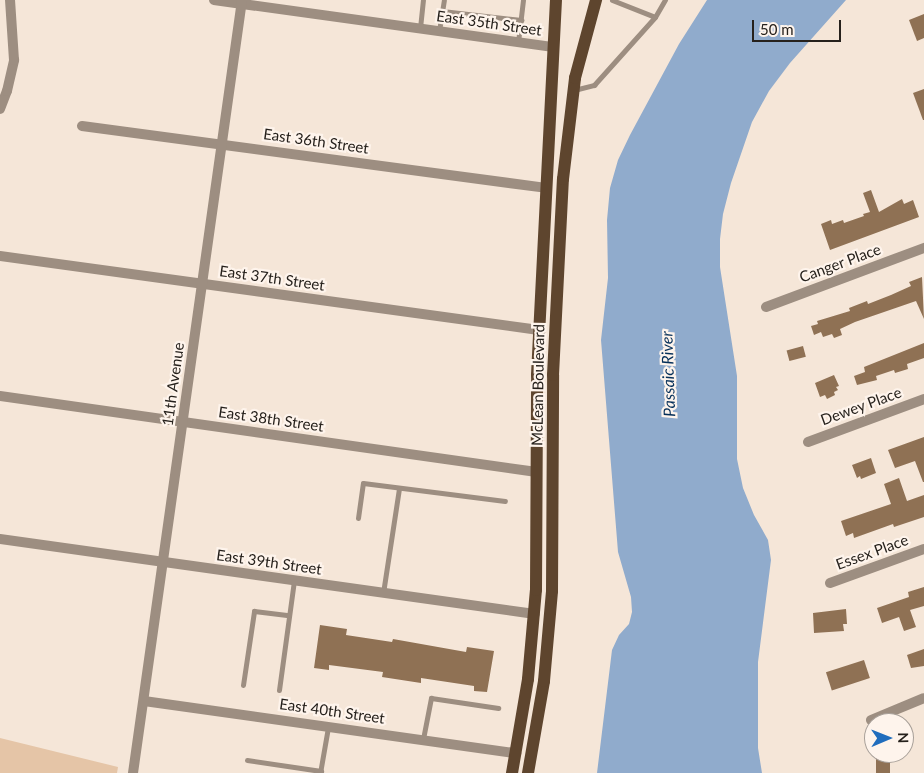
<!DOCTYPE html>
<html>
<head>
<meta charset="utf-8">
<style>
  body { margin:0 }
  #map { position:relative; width:924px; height:773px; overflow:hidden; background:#f5e6d8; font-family:Lato,sans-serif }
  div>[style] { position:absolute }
  .green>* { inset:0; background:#e5c5a7 }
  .water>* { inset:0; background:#90abcc }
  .building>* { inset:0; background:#8f7154; transform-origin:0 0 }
  .lane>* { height:5px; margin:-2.5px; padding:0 2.5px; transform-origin:2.5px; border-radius:2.5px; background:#9d8e81 }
  .street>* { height:10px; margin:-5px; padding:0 5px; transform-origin:5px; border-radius:5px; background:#9d8e81 }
  .primary>* { height:12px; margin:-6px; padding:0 6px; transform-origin:6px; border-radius:6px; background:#5e452e }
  span { translate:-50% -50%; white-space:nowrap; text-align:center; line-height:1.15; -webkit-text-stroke:4.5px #fef4ec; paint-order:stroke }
  .street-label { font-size:15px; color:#26211c }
  .water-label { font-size:16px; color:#052f59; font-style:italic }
  .north { position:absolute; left:864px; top:713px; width:50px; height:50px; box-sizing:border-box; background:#fef4ec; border:1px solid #a8a099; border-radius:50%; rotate:89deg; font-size:14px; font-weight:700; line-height:20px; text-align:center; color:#26211c }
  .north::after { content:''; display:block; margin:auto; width:18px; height:22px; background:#206dbd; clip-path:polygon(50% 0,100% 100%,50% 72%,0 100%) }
  .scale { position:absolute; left:752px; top:20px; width:89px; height:22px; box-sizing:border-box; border:2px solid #26211c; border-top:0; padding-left:6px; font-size:15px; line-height:18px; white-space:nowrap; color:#26211c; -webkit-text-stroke:4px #fef4ec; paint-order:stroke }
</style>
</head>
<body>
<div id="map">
  <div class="green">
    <i style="clip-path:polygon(0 738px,118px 767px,117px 773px,0 773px)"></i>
  </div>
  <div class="water">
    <i style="clip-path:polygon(707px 0,846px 0,790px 63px,769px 91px,752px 122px,731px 183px,723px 214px,720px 239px,720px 267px,737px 376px,737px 459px,743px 488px,754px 515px,768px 540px,771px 560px,758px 662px,758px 748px,762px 773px,597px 773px,612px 650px,619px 635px,629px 624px,632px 612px,631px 597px,618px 552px,601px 340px,608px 278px,607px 220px,610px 188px,618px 160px,630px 135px,679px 44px)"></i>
  </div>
  <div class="building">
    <i style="clip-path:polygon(924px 14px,924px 38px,917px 41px,909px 20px)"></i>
    <i style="clip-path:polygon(924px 89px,924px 120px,923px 120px,913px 93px)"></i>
    <i style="clip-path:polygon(871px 190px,879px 212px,902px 199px,904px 204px,913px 200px,919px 217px,830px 250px,821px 224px,831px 220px,832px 224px,843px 220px,844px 223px,864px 216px,863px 214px,870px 212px,863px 193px)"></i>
    <i style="clip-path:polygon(922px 277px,924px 319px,916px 301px,855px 322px,840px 329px,842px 335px,834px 338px,832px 334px,823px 337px,821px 332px,814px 335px,811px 326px,818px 324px,817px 321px,850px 311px,849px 308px,867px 301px,868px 304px,891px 295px,911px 286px,909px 282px)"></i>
    <i style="clip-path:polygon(924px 343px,924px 358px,907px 364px,908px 369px,895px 373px,894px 370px,876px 376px,877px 380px,857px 385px,854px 376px,865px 372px,864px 367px)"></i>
    <i style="left:803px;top:346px;width:11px;height:17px;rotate:75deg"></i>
    <i style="clip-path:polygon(834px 375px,839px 386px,836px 387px,838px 390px,834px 392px,835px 395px,827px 399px,825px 395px,820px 397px,815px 383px)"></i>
    <i style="clip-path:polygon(924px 437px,924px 482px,923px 482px,915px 461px,895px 468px,888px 450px)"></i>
    <i style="clip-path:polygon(871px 458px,876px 473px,861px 479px,860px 476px,857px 478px,852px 465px)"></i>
    <i style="clip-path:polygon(899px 478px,907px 501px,924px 495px,924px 517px,894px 527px,893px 524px,854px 538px,853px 533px,846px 536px,841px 521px,891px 504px,884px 484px)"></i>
    <i style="clip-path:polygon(924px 587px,924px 606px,910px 610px,916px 627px,904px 631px,899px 617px,882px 623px,877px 608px,909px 597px,908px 592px)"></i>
    <i style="clip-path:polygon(846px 609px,847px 624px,843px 624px,844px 631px,814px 633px,813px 613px)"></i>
    <i style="clip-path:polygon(320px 625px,347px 629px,346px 635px,392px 642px,393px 639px,466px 652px,467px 647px,494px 651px,487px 692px,474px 691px,474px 686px,421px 678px,421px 683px,382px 677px,383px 672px,329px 665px,329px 670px,314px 668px)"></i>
    <i style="clip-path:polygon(924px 649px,924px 666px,911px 668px,907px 655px)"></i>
    <i style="left:864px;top:660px;width:19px;height:40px;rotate:72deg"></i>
    <i style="left:876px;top:753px;width:14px;height:20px"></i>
  </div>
  <div class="lane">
    <i style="left:612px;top:0;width:46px;rotate:21.6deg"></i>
    <i style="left:655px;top:17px;width:20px;rotate:-60deg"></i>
    <i style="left:442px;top:11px;width:80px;rotate:6.5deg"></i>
    <i style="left:420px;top:28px;width:28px;rotate:-84deg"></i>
    <i style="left:439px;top:31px;width:31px;rotate:-81deg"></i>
    <i style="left:518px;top:42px;width:42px;rotate:-83.2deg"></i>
    <i style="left:574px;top:90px;width:21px;rotate:-14deg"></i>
    <i style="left:594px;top:85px;width:91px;rotate:-48.1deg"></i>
    <i style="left:358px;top:518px;width:35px;rotate:-82deg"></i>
    <i style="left:363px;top:483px;width:143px;rotate:7.2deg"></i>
    <i style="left:383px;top:593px;width:106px;rotate:-81.3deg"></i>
    <i style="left:243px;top:685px;width:75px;rotate:-81.5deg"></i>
    <i style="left:254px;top:611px;width:35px;rotate:7deg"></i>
    <i style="left:279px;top:690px;width:111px;rotate:-82.2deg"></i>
    <i style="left:423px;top:739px;width:42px;rotate:-79deg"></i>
    <i style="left:431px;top:698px;width:68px;rotate:8.5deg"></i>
    <i style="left:247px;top:760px;width:75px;rotate:8.5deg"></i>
    <i style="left:320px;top:773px;width:47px;rotate:-80.1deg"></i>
  </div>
  <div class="street">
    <i style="left:214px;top:0;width:341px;rotate:7.9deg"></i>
    <i style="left:0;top:109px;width:19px;rotate:-69deg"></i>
    <i style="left:7px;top:91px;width:32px;rotate:-77deg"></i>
    <i style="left:14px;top:60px;width:60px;rotate:-93.8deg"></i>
    <i style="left:82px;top:126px;width:468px;rotate:7.6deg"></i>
    <i style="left:0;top:256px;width:544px;rotate:7.82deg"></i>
    <i style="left:766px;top:307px;width:169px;rotate:-20.5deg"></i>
    <i style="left:0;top:396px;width:542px;rotate:8.06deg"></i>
    <i style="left:808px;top:442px;width:124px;rotate:-20.3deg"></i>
    <i style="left:0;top:539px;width:540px;rotate:7.98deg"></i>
    <i style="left:830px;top:583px;width:100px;rotate:-19.9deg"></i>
    <i style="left:144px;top:701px;width:376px;rotate:8deg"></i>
    <i style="left:871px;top:720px;width:57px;rotate:-22.5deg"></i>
    <i style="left:133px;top:773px;width:781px;rotate:-81.97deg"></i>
  </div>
  <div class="primary">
    <i style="left:512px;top:773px;width:95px;rotate:-80.3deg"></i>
    <i style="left:528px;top:679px;width:89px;rotate:-84.9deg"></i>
    <i style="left:536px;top:590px;width:215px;rotate:-89.7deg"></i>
    <i style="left:537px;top:375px;width:375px;rotate:-87.1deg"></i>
    <i style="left:528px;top:773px;width:93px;rotate:-80.1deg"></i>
    <i style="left:544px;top:681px;width:90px;rotate:-84.9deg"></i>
    <i style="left:552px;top:591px;width:216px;rotate:-89.7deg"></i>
    <i style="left:553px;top:375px;width:196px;rotate:-87.1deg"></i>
    <i style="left:563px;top:179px;width:102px;rotate:-83.2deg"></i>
    <i style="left:575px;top:78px;width:81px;rotate:-74.9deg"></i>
  </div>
  <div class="street-label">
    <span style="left:489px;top:23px;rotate:8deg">East 35th Street</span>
    <span style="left:316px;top:141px;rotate:8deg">East 36th Street</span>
    <span style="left:840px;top:263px;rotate:-20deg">Canger Place</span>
    <span style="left:272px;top:278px;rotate:8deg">East 37th Street</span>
    <span style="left:173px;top:384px;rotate:-82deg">11th Avenue</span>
    <span style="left:538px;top:385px;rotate:-89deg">McLean Boulevard</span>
    <span style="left:861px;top:406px;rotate:-20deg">Dewey Place</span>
    <span style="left:271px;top:419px;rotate:8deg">East 38th Street</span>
    <span style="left:872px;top:552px;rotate:-20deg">Essex Place</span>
    <span style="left:269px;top:562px;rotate:8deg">East 39th Street</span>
    <span style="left:332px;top:711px;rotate:8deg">East 40th Street</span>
  </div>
  <div class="water-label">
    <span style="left:668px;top:374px;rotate:-92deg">Passaic River</span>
  </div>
  <div class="north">N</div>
  <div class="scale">50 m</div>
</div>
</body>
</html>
